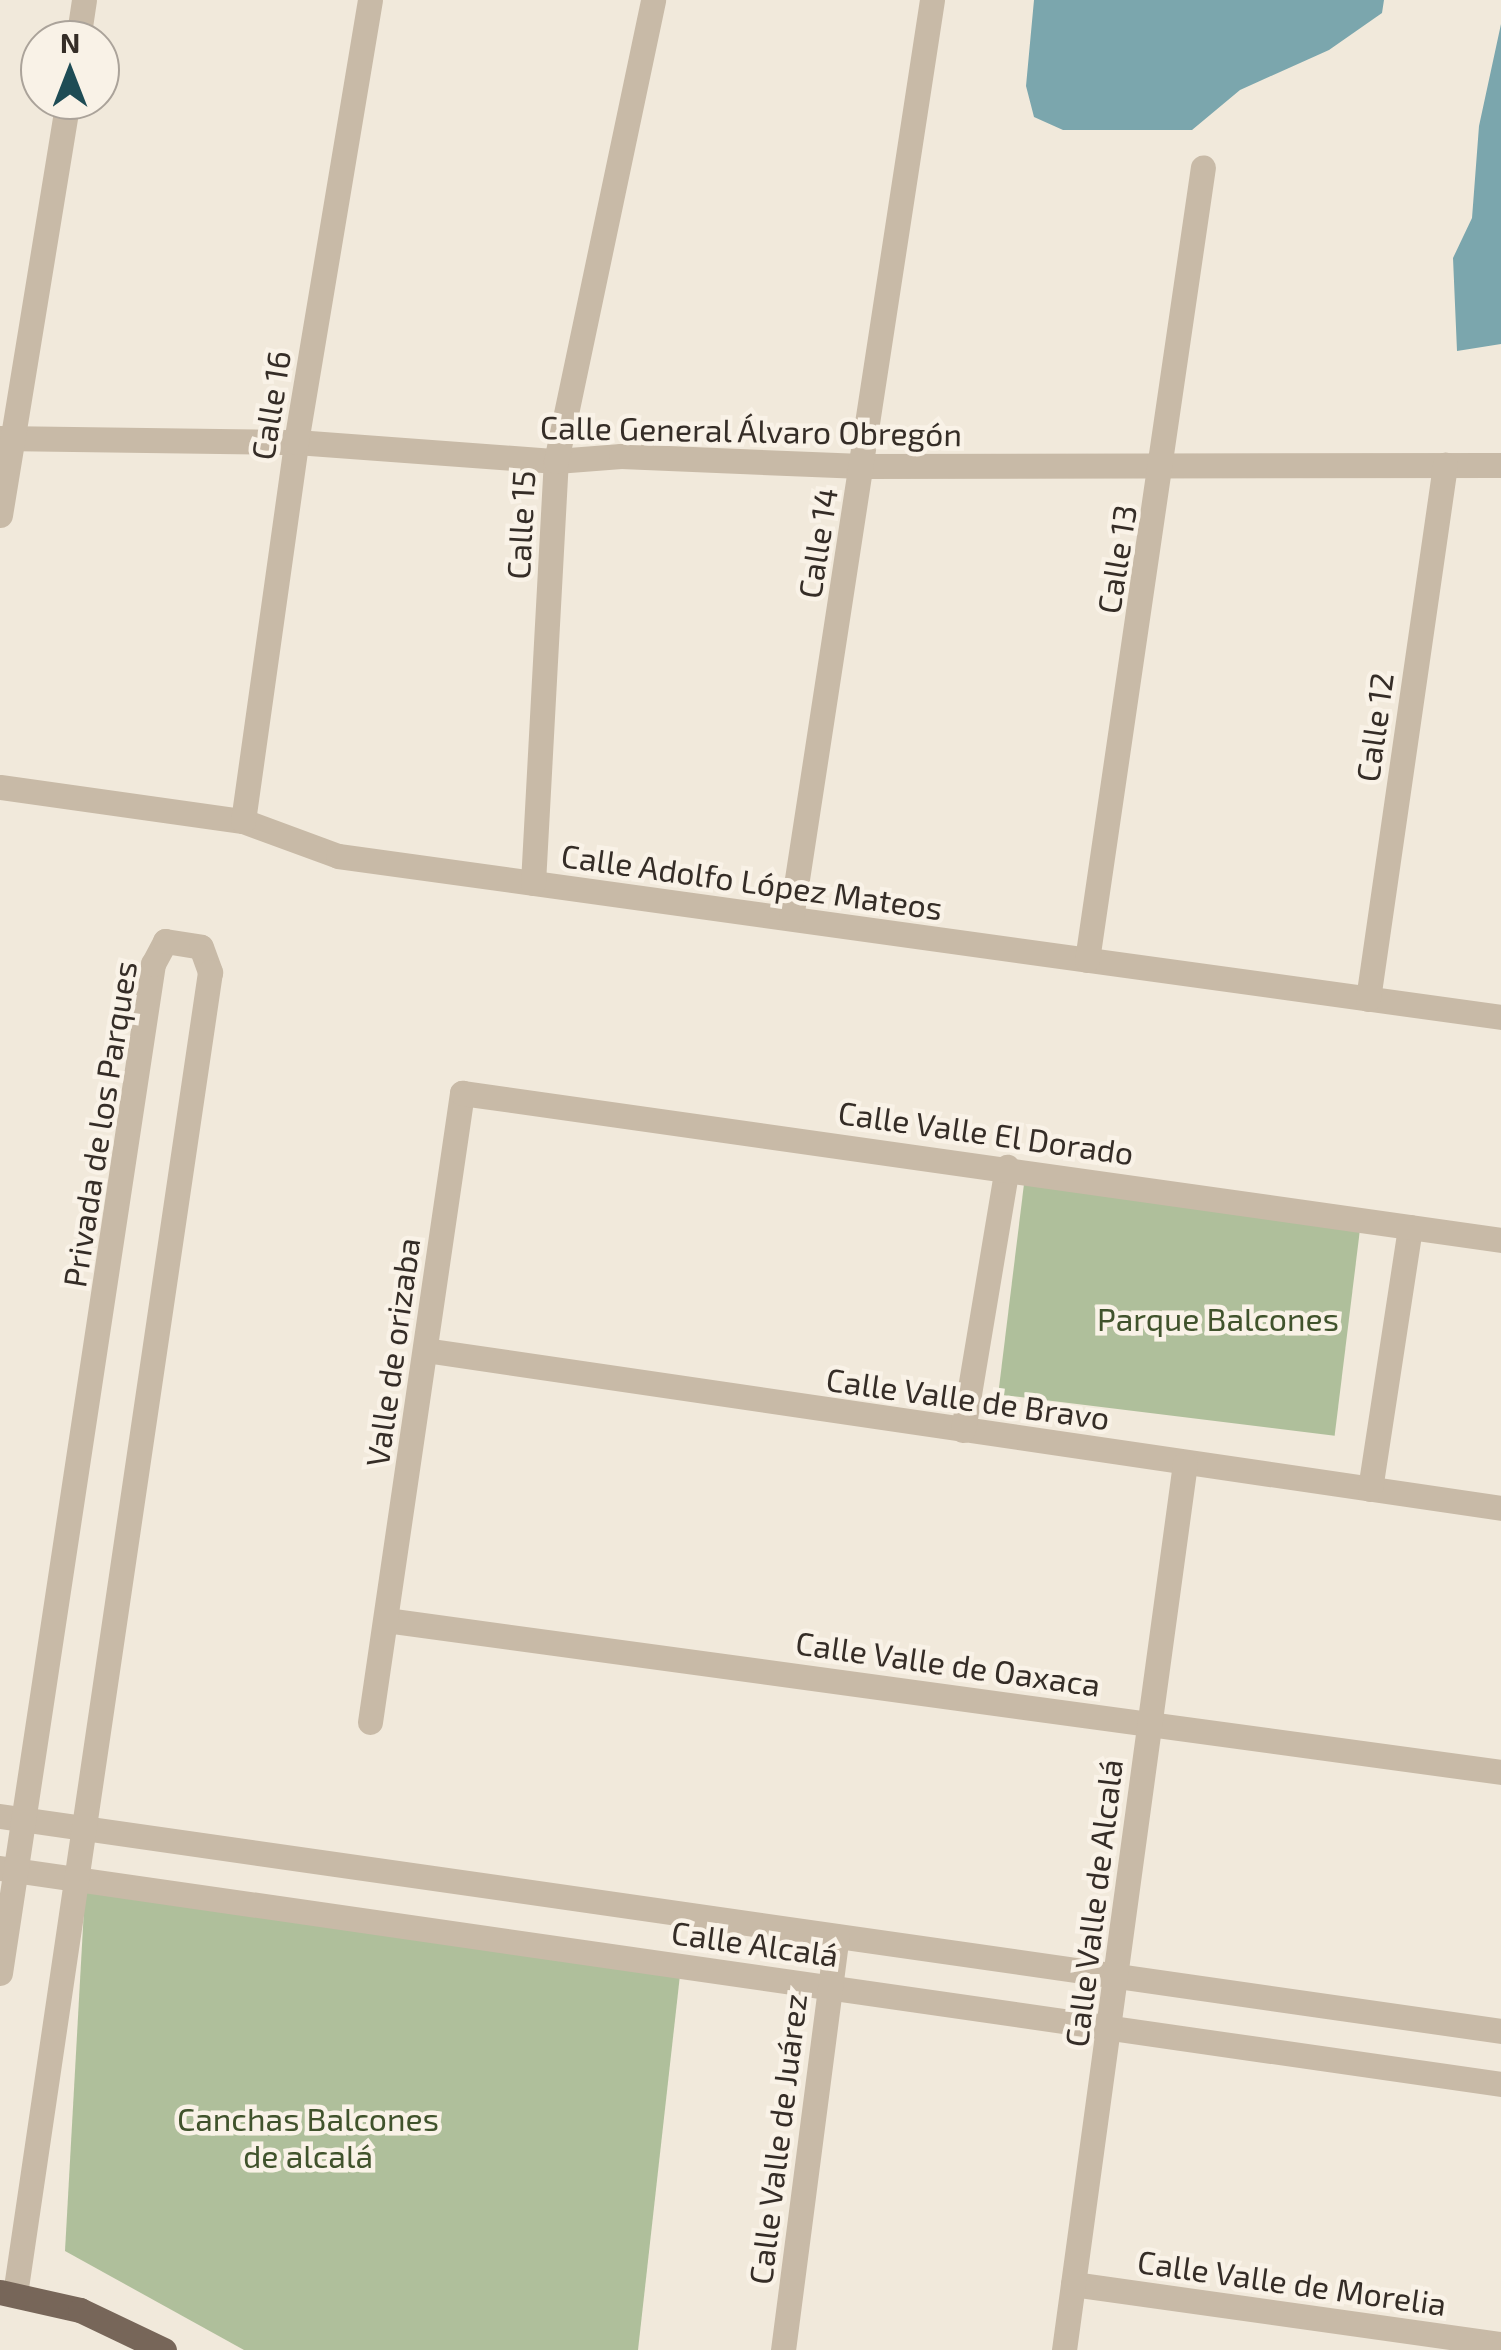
<!DOCTYPE html>
<html>
<head>
<meta charset="utf-8">
<style>
  body { margin:0 }
  #map { position:relative; width:1501px; height:2350px; overflow:hidden; background:#f1e9db; font-family:"Exo 2",sans-serif }
  div>[style] { position:absolute }
  .green>* { inset:0; background:#afbf9b; transform-origin:0 0 }
  .water>* { inset:0; background:#7ba6ad }
  .minor>* { height:25px; margin:-12.5px; padding:0 12.5px; transform-origin:12.5px; border-radius:12.5px; background:#c8baa7 }
  .major>* { height:25px; margin:-12.5px; padding:0 12.5px; transform-origin:12.5px; border-radius:12.5px; background:#776659 }
  span { translate:-50% -50%; white-space:nowrap; text-align:center; line-height:1.15; -webkit-text-stroke:9px #f9f2e7; paint-order:stroke }
  .street-label { font-size:32px; color:#352d27 }
  .park-label { font-size:32px; color:#40532c }
  .north { position:absolute; left:20px; top:20px; width:100px; height:100px; box-sizing:border-box; background:#f9f2e7; border:2px solid #aba39a; border-radius:50%; rotate:0deg; font-size:28px; font-weight:700; line-height:40px; text-align:center; color:#352d27 }
  .north::after { content:''; display:block; margin:auto; width:35px; height:45px; background:#1e4c55; clip-path:polygon(50% 0,100% 100%,50% 72%,0 100%) }
</style>
</head>
<body>
<div id="map">
  <div class="green">
    <i style="left:1024px;top:1184px;width:339px;height:212px;rotate:7deg"></i>
    <i style="clip-path:polygon(85px 1891px,680px 1975px,638px 2350px,244px 2350px,65px 2251px)"></i>
  </div>
  <div class="water">
    <i style="clip-path:polygon(1034px 0,1384px 0,1382px 13px,1329px 50px,1240px 90px,1192px 130px,1063px 130px,1034px 117px,1026px 86px)"></i>
    <i style="clip-path:polygon(1501px 24px,1501px 344px,1457px 351px,1453px 258px,1472px 218px,1479px 126px)"></i>
  </div>
  <div class="minor">
    <i style="left:78px;top:40px;width:40px;rotate:-81.5deg"></i>
    <i style="left:0;top:438px;width:296px;rotate:0.8deg"></i>
    <i style="left:296px;top:442px;width:261px;rotate:4.2deg"></i>
    <i style="left:556px;top:461px;width:65px;rotate:-4.4deg"></i>
    <i style="left:621px;top:456px;width:241px;rotate:2.4deg"></i>
    <i style="left:862px;top:466px;width:639px;rotate:-0.09deg"></i>
    <i style="left:0;top:515px;width:421px;rotate:-80.7deg"></i>
    <i style="left:0;top:787px;width:245px;rotate:8deg"></i>
    <i style="left:243px;top:821px;width:101px;rotate:20.2deg"></i>
    <i style="left:338px;top:856px;width:1174px;rotate:7.88deg"></i>
    <i style="left:243px;top:821px;width:383px;rotate:-82deg"></i>
    <i style="left:296px;top:442px;width:448px;rotate:-80.5deg"></i>
    <i style="left:533px;top:883px;width:423px;rotate:-86.9deg"></i>
    <i style="left:556px;top:461px;width:471px;rotate:-78.1deg"></i>
    <i style="left:791px;top:918px;width:929px;rotate:-81.27deg"></i>
    <i style="left:1087px;top:960px;width:801px;rotate:-81.68deg"></i>
    <i style="left:1368px;top:999px;width:540px;rotate:-81.79deg"></i>
    <i style="left:425px;top:1350px;width:1088px;rotate:8.35deg"></i>
    <i style="left:963px;top:1430px;width:267px;rotate:-80.5deg"></i>
    <i style="left:1370px;top:1489px;width:265px;rotate:-81.3deg"></i>
    <i style="left:386px;top:1620px;width:1125px;rotate:7.76deg"></i>
    <i style="left:370px;top:1722px;width:636px;rotate:-81.68deg"></i>
    <i style="left:462px;top:1093px;width:1049px;rotate:8.05deg"></i>
    <i style="left:0;top:1816px;width:1516px;rotate:8.15deg"></i>
    <i style="left:0;top:1868px;width:1516px;rotate:8.19deg"></i>
    <i style="left:0;top:1973px;width:1021px;rotate:-81.38deg"></i>
    <i style="left:153px;top:964px;width:26px;rotate:-62deg"></i>
    <i style="left:165px;top:941px;width:36px;rotate:9deg"></i>
    <i style="left:201px;top:947px;width:27px;rotate:70deg"></i>
    <i style="left:210px;top:972px;width:1336px;rotate:98.39deg"></i>
    <i style="left:1073px;top:2284px;width:432px;rotate:8deg"></i>
    <i style="left:783px;top:2350px;width:417px;rotate:-82.6deg"></i>
    <i style="left:1064px;top:2350px;width:895px;rotate:-82.23deg"></i>
  </div>
  <div class="major">
    <i style="left:0;top:2292px;width:82px;rotate:12.7deg"></i>
    <i style="left:80px;top:2310px;width:93px;rotate:25.5deg"></i>
  </div>
  <div class="street-label">
    <span style="left:270px;top:405px;rotate:-81deg">Calle 16</span>
    <span style="left:751px;top:430px;rotate:1deg">Calle General Álvaro Obregón</span>
    <span style="left:520px;top:525px;rotate:-87deg">Calle 15</span>
    <span style="left:817px;top:543px;rotate:-81deg">Calle 14</span>
    <span style="left:1116px;top:559px;rotate:-81deg">Calle 13</span>
    <span style="left:1374px;top:727px;rotate:-82deg">Calle 12</span>
    <span style="left:752px;top:881px;rotate:8deg">Calle Adolfo López Mateos</span>
    <span style="left:99px;top:1124px;rotate:-81deg">Privada de los Parques</span>
    <span style="left:986px;top:1132px;rotate:8deg">Calle Valle El Dorado</span>
    <span style="left:392px;top:1352px;rotate:-82deg">Valle de orizaba</span>
    <span style="left:968px;top:1398px;rotate:8deg">Calle Valle de Bravo</span>
    <span style="left:948px;top:1663px;rotate:8deg">Calle Valle de Oaxaca</span>
    <span style="left:1093px;top:1903px;rotate:-83deg">Calle Valle de Alcalá</span>
    <span style="left:755px;top:1943px;rotate:8deg">Calle Alcalá</span>
    <span style="left:777px;top:2139px;rotate:-83deg">Calle Valle de Juárez</span>
    <span style="left:1292px;top:2282px;rotate:8deg">Calle Valle de Morelia</span>
  </div>
  <div class="park-label">
    <span style="left:1218px;top:1318px">Parque Balcones</span>
    <span style="left:308px;top:2137px">Canchas Balcones<br>de alcalá</span>
  </div>
  <div class="north">N</div>
</div>
</body>
</html>
